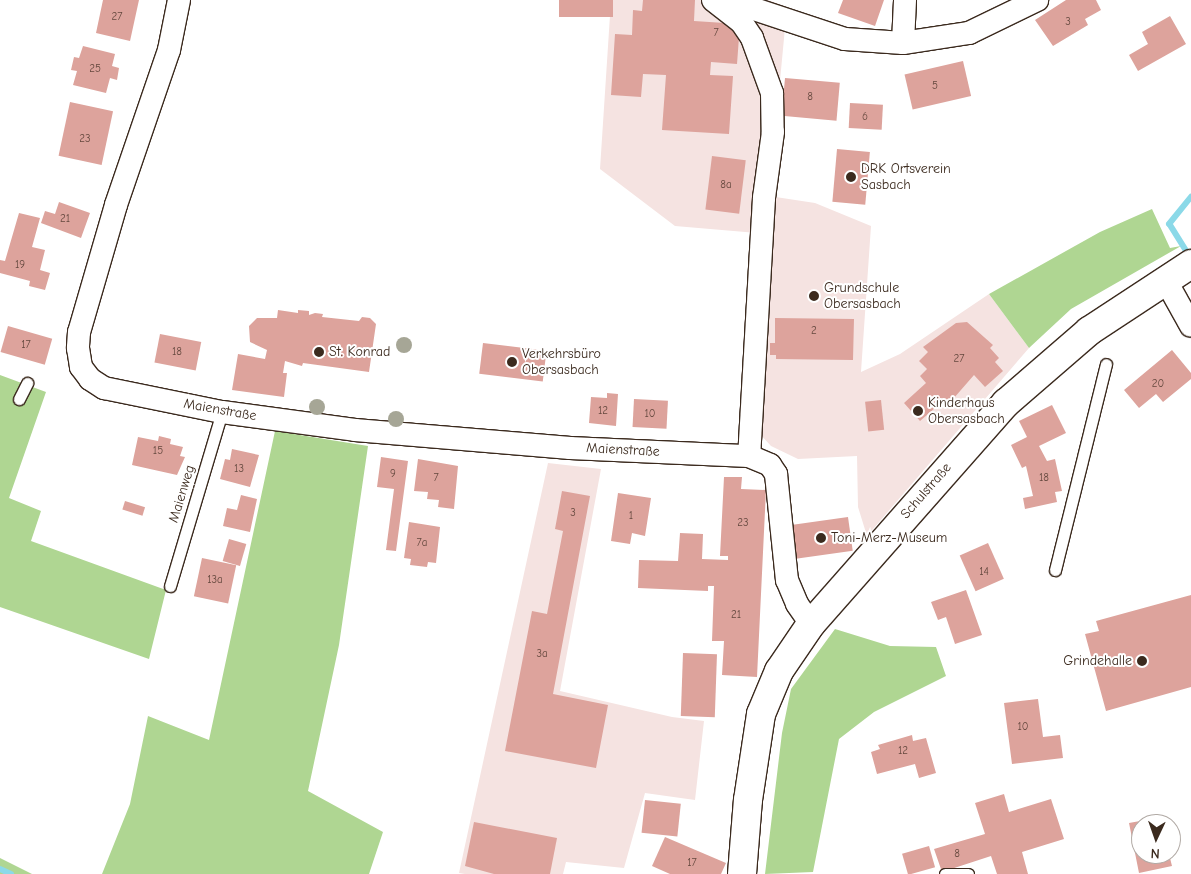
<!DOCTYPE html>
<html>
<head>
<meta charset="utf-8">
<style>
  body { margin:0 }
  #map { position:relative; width:1191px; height:874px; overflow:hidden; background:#fff; font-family:"Comic Neue",sans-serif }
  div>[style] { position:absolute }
  .built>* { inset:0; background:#f5e3e1 }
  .green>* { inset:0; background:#afd692 }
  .stream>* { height:6px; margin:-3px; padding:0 3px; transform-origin:3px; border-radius:3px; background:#8bd9e8 }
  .building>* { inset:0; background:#dda39c; transform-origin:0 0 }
  .roads { filter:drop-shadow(1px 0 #3b2a1e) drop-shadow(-1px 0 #3b2a1e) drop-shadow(0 1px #3b2a1e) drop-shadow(0 -1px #3b2a1e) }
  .lane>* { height:11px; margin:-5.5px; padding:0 5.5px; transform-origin:5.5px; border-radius:5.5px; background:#fff }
  .street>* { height:22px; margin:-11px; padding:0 11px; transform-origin:11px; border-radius:11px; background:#fff }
  .secondary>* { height:28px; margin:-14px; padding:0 14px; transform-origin:14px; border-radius:14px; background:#fff }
  .trees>* { width:16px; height:16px; margin:-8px; border-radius:50%; background:#a6a696 }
  .dots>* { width:14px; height:14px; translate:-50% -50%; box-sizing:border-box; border:2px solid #fff; border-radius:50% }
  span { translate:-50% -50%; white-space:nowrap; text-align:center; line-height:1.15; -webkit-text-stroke:4px #fff; paint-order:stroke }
  .number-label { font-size:11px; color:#64483e }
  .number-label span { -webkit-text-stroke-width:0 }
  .poi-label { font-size:14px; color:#3b2a1e }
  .left { translate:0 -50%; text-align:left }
  .right { translate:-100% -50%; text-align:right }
  .street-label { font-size:14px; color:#3b2a1e }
  .north { position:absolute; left:1131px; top:814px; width:50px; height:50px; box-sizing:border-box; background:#fff; border:1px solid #b1aaa5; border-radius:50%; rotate:183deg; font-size:14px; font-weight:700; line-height:20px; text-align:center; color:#3b2a1e }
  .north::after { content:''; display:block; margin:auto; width:18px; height:22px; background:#3b2a1e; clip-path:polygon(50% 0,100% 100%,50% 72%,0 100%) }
</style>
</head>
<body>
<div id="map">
  <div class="built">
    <i style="clip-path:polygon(611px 0,768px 0,787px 7px,769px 196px,815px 203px,871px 226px,861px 372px,900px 354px,989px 294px,1029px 348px,867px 536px,858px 507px,857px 456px,798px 459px,771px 446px,759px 433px,757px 233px,675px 226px,600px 169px)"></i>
    <i style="clip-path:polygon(548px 463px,601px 469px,560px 691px,672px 717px,704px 721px,695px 800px,645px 793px,624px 868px,566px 862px,563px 874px,465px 874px,459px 873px)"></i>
  </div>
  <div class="green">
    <i style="clip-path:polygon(1152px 209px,1170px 248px,1181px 246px,1071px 309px,1029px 348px,989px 294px,1100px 232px)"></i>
    <i style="clip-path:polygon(0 375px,46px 392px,9px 498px,41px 511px,31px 541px,166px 590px,149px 659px,0 607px)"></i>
    <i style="clip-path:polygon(275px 431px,368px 446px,339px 645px,308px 791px,383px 832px,369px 874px,102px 874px,130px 804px,148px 716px,209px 740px)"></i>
    <i style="clip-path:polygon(835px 629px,890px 646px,936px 647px,946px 676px,874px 712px,839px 739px,813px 872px,765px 874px,782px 733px,791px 689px)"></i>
    <i style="clip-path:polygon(0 858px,32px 874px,0 874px)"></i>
  </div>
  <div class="stream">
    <i style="left:1190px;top:257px;width:39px;rotate:-122deg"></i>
    <i style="left:1169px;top:224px;width:35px;rotate:-51deg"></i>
    <i style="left:0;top:869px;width:12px;rotate:24deg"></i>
  </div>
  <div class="building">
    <i style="clip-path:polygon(103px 0,139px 0,130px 41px,96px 33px)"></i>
    <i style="left:559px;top:0;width:54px;height:17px"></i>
    <i style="clip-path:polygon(643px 0,695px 0,694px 21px,740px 24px,737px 64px,711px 62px,710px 75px,733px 76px,729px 134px,662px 130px,666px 75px,643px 74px,641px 97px,611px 95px,615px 34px,632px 35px,633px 10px,642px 11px)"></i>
    <i style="clip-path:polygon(843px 0,884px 0,875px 26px,838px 13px)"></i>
    <i style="clip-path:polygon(1066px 0,1096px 0,1101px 10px,1085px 19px,1088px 25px,1053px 46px,1035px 20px)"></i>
    <i style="clip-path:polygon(1170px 16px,1186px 44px,1138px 71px,1129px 55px,1148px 44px,1142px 32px)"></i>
    <i style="clip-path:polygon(83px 46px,115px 54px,112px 66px,119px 68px,117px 80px,110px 78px,106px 93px,73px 85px,77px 71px,71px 70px,74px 57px,79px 58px)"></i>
    <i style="left:963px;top:61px;width:36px;height:60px;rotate:77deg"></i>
    <i style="left:785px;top:78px;width:55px;height:38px;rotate:5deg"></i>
    <i style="left:70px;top:102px;width:44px;height:55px;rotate:12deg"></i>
    <i style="left:850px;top:103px;width:33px;height:25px;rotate:3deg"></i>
    <i style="left:837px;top:149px;width:33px;height:53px;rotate:5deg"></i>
    <i style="left:712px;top:156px;width:34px;height:54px;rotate:7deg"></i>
    <i style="clip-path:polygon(59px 202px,90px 213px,81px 238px,41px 223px,45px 211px,55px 214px)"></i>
    <i style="clip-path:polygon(19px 213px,40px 218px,32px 247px,45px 250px,40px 270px,50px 273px,45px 290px,29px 286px,30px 281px,0 273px,0 260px,5px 261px)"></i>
    <i style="clip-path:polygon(278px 310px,298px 313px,298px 310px,309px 311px,309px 315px,315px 313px,323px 314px,322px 317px,359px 321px,362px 317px,370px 318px,376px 324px,369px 372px,303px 363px,302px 366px,285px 361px,283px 373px,287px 373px,284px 397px,232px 390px,238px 354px,265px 359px,267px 350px,250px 342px,249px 326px,257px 318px,277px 318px)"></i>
    <i style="clip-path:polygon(775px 318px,854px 319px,853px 360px,776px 359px,776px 355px,770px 355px,770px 343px,775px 343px)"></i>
    <i style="clip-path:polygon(967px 322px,993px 345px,990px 348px,999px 358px,995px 362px,1003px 371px,985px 387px,974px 375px,947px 406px,943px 401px,920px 421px,904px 403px,926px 383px,920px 376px,927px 369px,919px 361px,928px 352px,923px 347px,956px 323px)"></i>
    <i style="left:8px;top:326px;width:46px;height:27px;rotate:16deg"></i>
    <i style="left:160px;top:334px;width:42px;height:29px;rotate:11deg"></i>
    <i style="left:483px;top:343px;width:64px;height:31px;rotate:7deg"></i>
    <i style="clip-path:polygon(1172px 350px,1191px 373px,1191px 379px,1163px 402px,1156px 394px,1139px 408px,1124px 390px)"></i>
    <i style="clip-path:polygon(607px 393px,618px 394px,616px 426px,589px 423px,591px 397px,607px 398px)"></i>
    <i style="left:634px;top:399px;width:34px;height:28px;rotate:3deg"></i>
    <i style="left:881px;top:400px;width:30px;height:16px;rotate:84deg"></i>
    <i style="clip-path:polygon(1052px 405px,1066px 433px,1039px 446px,1047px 461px,1055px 459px,1062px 491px,1055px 492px,1057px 502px,1025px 509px,1023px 498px,1033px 496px,1026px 466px,1022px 468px,1011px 445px,1027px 437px,1019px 421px)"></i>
    <i style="clip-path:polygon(159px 436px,171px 439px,170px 444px,183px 447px,180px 456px,185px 457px,177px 475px,132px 465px,138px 437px,158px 441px)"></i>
    <i style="clip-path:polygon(232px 449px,259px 455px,250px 487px,220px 479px,225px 459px,230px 460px)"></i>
    <i style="clip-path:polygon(381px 457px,408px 461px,396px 551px,386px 550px,394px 489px,377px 487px)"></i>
    <i style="clip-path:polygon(418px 459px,458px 466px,454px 509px,438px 507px,439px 500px,427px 499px,428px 492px,414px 491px)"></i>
    <i style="clip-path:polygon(724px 477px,742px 477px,741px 489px,766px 490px,757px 677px,722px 675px,724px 641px,712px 641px,714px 586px,708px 586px,708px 591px,638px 588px,639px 560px,678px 561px,680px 533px,703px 534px,702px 559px,728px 560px,728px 556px,720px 556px)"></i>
    <i style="clip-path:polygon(562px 491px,590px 496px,553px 694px,608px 705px,596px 768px,505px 751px,532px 611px,547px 614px,563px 531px,555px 529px)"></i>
    <i style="clip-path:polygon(618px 493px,651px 498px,645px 536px,632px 533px,630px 544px,611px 541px)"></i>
    <i style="clip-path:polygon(241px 495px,257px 499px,250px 532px,223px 526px,227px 508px,237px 510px)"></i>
    <i style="left:125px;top:501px;width:21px;height:9px;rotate:17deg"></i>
    <i style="left:848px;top:517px;width:34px;height:61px;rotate:82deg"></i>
    <i style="clip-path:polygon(409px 522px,440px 527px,436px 563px,428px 562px,427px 567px,410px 565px,411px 559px,404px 558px)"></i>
    <i style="left:229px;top:539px;width:18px;height:23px;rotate:16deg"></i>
    <i style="left:988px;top:543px;width:39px;height:31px;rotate:66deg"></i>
    <i style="left:202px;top:558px;width:35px;height:39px;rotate:12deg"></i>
    <i style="clip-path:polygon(966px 590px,982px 635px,955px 644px,946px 617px,938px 620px,931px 602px)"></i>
    <i style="clip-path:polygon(1191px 595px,1191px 687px,1106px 711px,1085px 634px,1099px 631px,1096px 621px)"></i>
    <i style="left:683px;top:653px;width:34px;height:63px;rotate:2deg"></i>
    <i style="clip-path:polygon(1038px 699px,1043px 737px,1060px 735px,1063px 758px,1012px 764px,1004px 703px)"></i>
    <i style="clip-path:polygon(912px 735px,913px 741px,926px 738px,936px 773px,919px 778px,915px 764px,877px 774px,871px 752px,880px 749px,878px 745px)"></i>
    <i style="clip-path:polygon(1004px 794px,1009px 812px,1051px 799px,1064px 839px,1022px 852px,1028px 874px,997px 874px,991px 856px,942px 872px,934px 849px,985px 834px,975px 803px)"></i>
    <i style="left:645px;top:800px;width:36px;height:33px;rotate:6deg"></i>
    <i style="clip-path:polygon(1162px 817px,1163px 824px,1141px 824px,1141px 854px,1169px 854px,1172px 866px,1139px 873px,1129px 823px)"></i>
    <i style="clip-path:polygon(474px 822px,557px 838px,550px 874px,494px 874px,465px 866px)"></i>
    <i style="clip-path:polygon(665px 837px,726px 863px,721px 874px,670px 874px,652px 866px)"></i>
    <i style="left:929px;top:846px;width:22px;height:28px;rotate:74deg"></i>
  </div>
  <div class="roads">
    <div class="lane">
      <i style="left:19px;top:399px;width:18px;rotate:-63deg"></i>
      <i style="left:1055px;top:570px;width:212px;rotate:-76.1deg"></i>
      <i style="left:170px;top:586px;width:182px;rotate:-73.4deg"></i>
      <i style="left:945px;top:874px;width:23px"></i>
    </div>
    <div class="street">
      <i style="left:179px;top:0;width:51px;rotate:101.3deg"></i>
      <i style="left:169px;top:50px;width:164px;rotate:108.9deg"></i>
      <i style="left:116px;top:205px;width:132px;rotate:106.2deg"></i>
      <i style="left:79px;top:332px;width:16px;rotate:94deg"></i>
      <i style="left:78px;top:348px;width:19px;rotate:81deg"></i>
      <i style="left:81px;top:367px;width:15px;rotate:53deg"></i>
      <i style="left:90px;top:379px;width:17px;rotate:33deg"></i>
      <i style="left:104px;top:388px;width:120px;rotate:11.5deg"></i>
      <i style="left:222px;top:412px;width:134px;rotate:7.7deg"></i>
      <i style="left:355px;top:430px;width:216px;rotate:4.8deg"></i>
      <i style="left:570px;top:448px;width:179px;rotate:2.6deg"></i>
      <i style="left:749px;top:456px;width:23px;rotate:23deg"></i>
      <i style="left:770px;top:465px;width:11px;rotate:56deg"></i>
      <i style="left:776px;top:474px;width:107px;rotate:84.1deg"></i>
      <i style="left:787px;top:580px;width:26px;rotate:67deg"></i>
      <i style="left:797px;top:604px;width:24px;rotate:55deg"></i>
      <i style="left:713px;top:0;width:37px;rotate:38deg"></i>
      <i style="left:742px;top:23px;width:18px;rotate:56deg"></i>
      <i style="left:752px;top:38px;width:59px;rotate:70deg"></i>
      <i style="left:772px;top:93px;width:39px;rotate:89deg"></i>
      <i style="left:773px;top:132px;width:67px;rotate:97.8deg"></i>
      <i style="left:764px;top:198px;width:258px;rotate:93.3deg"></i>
      <i style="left:727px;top:0;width:124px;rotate:18.3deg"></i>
      <i style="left:845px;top:39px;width:58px;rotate:3.9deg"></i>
      <i style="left:903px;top:43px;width:67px;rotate:-8.6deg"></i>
      <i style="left:969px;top:33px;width:76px;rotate:-25.9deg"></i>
      <i style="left:903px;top:43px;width:43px;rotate:-87.3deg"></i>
      <i style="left:1166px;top:281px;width:51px;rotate:60.9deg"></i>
    </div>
    <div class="secondary">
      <i style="left:742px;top:874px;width:74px;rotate:-85.4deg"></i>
      <i style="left:748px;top:800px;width:87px;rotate:-81.4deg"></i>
      <i style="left:761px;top:714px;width:47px;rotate:-67.3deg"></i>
      <i style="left:779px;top:671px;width:57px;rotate:-55.8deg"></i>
      <i style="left:811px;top:624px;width:295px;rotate:-48.6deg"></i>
      <i style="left:1006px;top:403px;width:110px;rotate:-40.9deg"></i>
      <i style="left:1089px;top:331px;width:122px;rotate:-33.3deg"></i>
    </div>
  </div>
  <div class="trees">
    <i style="left:404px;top:345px"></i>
    <i style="left:317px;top:407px"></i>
    <i style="left:396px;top:419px"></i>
  </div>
  <div class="dots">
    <i style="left:851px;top:177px;background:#3b2a1e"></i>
    <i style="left:814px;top:296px;background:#3b2a1e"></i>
    <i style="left:319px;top:352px;background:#3b2a1e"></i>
    <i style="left:512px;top:362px;background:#3b2a1e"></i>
    <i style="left:918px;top:411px;background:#3b2a1e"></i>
    <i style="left:821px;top:538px;background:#3b2a1e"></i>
    <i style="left:1142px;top:661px;background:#3b2a1e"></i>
  </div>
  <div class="number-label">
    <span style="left:117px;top:17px">27</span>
    <span style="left:1068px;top:22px">3</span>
    <span style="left:716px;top:33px">7</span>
    <span style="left:95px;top:69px">25</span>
    <span style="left:935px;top:86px">5</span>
    <span style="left:810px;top:97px">8</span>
    <span style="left:865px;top:117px">6</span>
    <span style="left:85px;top:139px">23</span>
    <span style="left:726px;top:185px">8a</span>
    <span style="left:65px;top:219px">21</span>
    <span style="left:20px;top:265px">19</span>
    <span style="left:814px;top:331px">2</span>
    <span style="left:26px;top:345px">17</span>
    <span style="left:177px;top:352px">18</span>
    <span style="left:959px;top:359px">27</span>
    <span style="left:1158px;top:384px">20</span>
    <span style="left:603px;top:411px">12</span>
    <span style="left:650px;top:414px">10</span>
    <span style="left:158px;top:451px">15</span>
    <span style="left:239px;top:469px">13</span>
    <span style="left:393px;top:474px">9</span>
    <span style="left:436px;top:478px">7</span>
    <span style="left:1044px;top:478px">18</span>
    <span style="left:573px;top:513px">3</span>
    <span style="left:631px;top:516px">1</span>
    <span style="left:743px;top:523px">23</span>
    <span style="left:422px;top:543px">7a</span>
    <span style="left:984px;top:572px">14</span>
    <span style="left:215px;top:580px">13a</span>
    <span style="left:736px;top:615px">21</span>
    <span style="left:542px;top:654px">3a</span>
    <span style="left:1023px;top:727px">10</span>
    <span style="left:903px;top:751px">12</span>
    <span style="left:957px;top:854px">8</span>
    <span style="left:692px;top:863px">17</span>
  </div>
  <div class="poi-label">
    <span class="left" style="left:861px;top:177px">DRK Ortsverein<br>Sasbach</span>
    <span class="left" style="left:824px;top:296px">Grundschule<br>Obersasbach</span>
    <span class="left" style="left:329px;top:352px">St. Konrad</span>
    <span class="left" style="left:522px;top:362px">Verkehrsbüro<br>Obersasbach</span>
    <span class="left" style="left:928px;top:411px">Kinderhaus<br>Obersasbach</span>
    <span class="left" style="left:831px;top:538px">Toni-Merz-Museum</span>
    <span class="right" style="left:1132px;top:661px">Grindehalle</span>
  </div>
  <div class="street-label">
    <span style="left:220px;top:410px;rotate:10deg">Maienstraße</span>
    <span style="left:623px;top:450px;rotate:3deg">Maienstraße</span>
    <span style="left:926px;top:491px;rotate:-49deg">Schulstraße</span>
    <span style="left:182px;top:494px;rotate:-73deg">Maienweg</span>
  </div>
  <div class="north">N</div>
</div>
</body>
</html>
